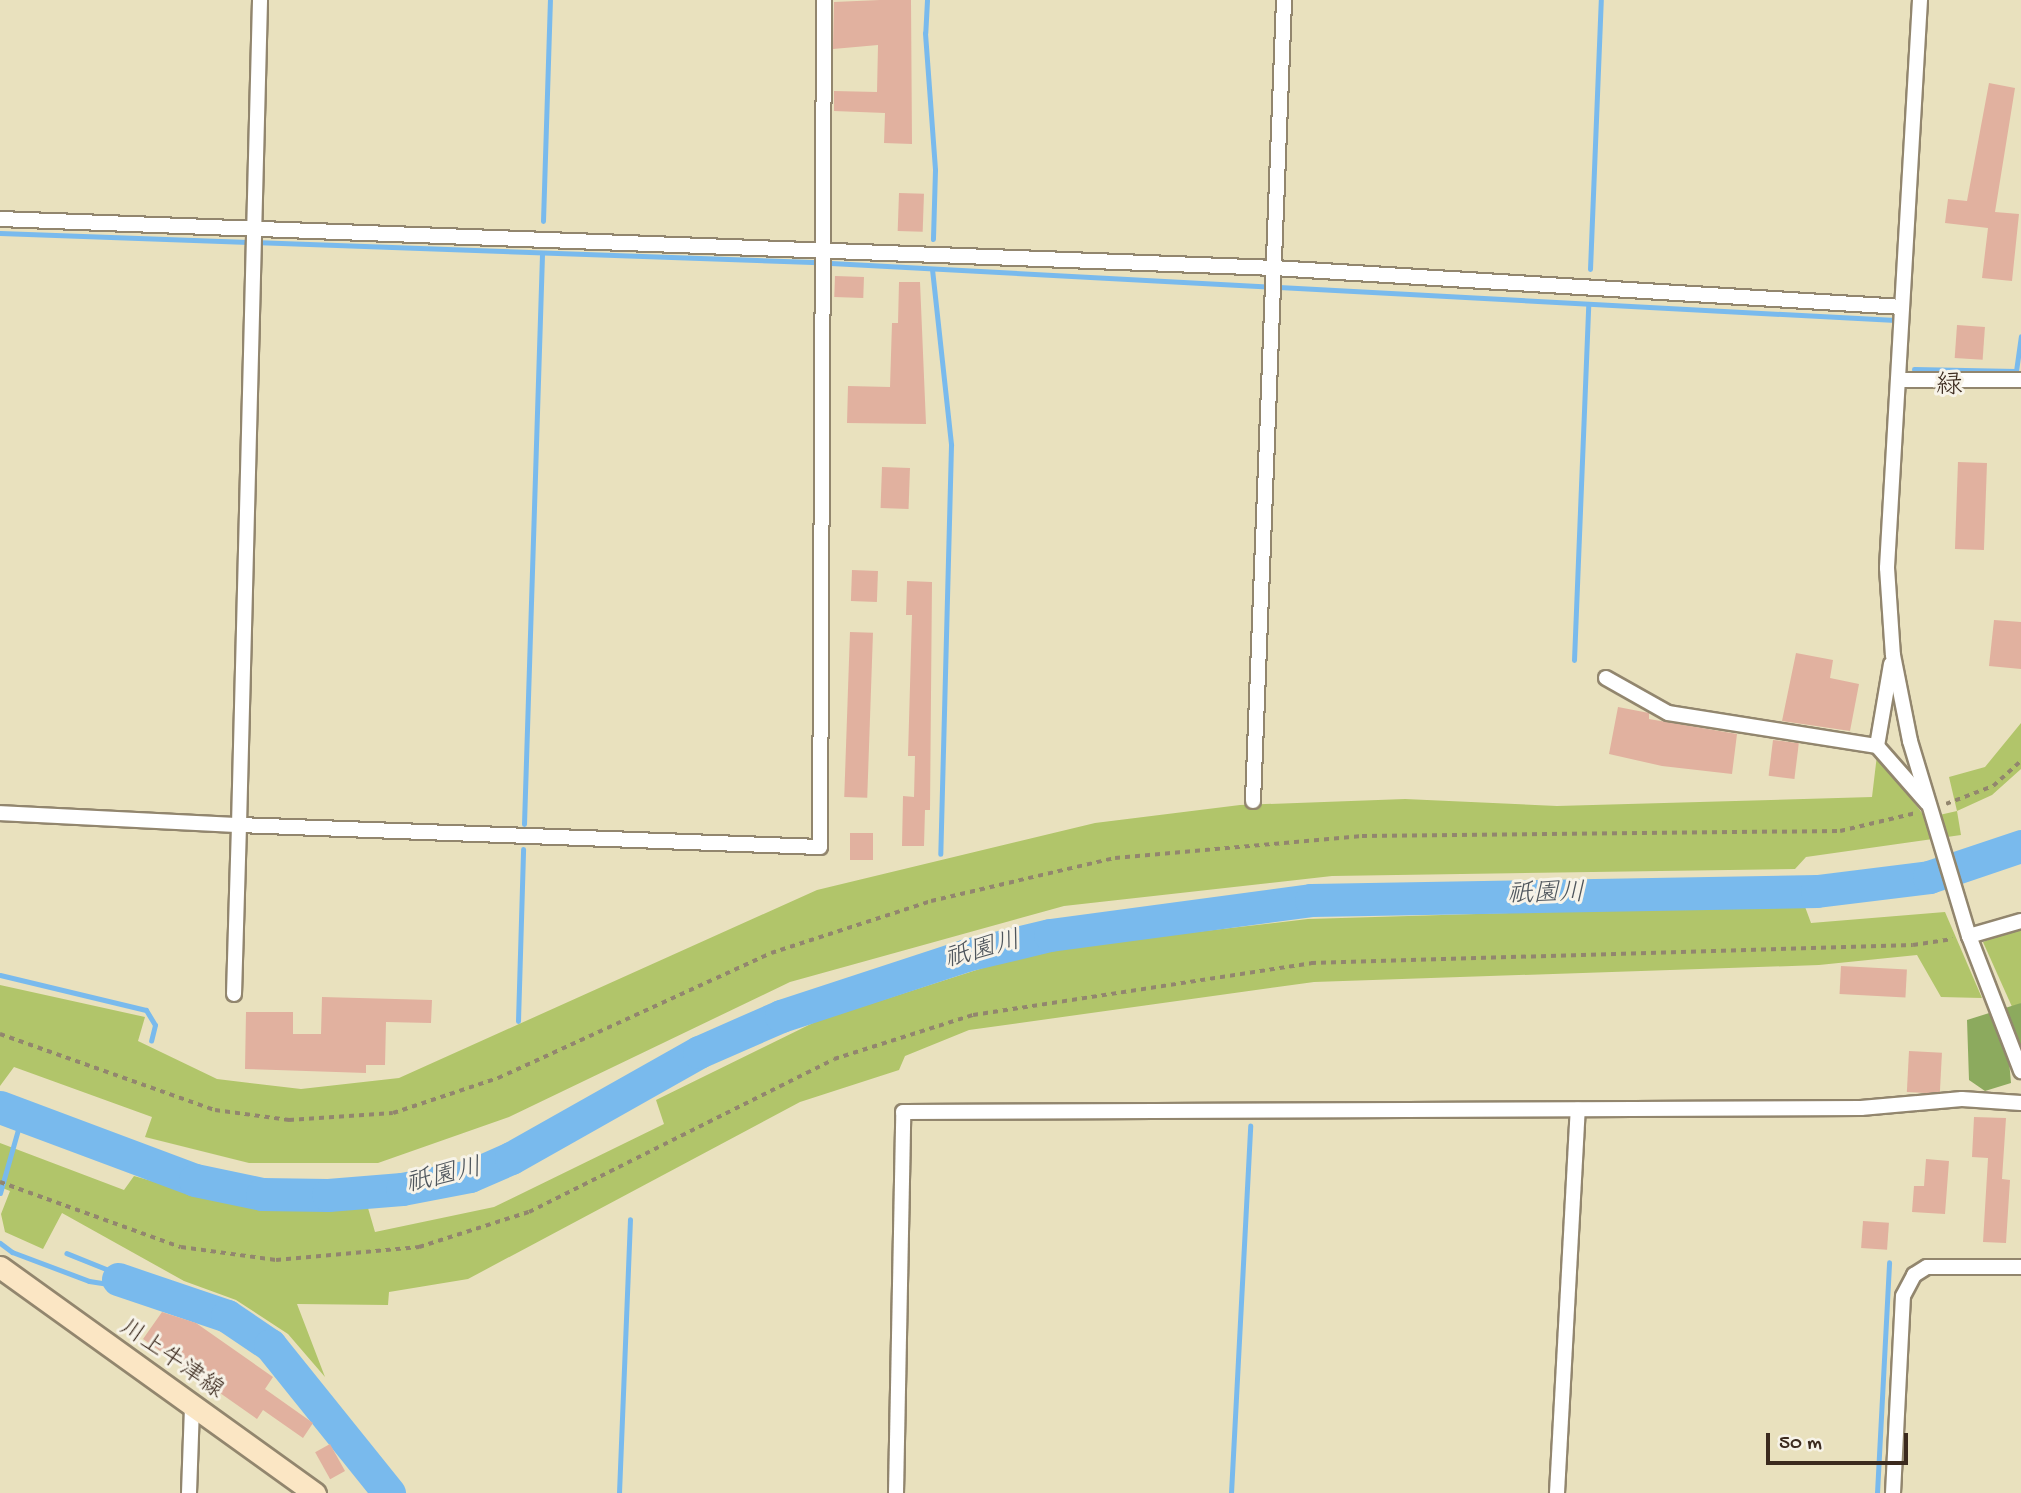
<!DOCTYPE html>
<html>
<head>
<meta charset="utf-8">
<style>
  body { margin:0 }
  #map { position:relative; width:2021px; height:1493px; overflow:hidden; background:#e9e1be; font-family:"Gochi Hand","Klee One",sans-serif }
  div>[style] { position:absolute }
  .green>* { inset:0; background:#b1c56a }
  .forest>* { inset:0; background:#8caa5e }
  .stream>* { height:5px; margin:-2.5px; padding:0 2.5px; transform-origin:2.5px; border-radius:2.5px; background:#79baed }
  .river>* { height:33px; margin:-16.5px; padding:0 16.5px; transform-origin:16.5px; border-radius:16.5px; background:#79baed }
  .building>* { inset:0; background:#e1b19f; transform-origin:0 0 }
  .path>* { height:3.5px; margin-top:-1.75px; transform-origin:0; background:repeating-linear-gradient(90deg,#92866e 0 5px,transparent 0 10px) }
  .roads { filter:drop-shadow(2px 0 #92866e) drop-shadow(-2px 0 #92866e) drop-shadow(0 2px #92866e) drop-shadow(0 -2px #92866e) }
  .street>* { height:14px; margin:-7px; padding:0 7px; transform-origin:7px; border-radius:7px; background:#fff }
  .secondary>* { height:21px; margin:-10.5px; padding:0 10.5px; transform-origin:10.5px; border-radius:10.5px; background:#fbe6c4 }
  span { translate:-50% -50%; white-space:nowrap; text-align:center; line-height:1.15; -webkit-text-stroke:6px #f7f3e8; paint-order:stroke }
  .street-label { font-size:24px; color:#3b2a1e }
  .neighbourhood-label { font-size:26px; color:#3b2a1e }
  .water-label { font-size:26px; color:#4e555c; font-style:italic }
  .scale { position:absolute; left:1766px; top:1433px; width:142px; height:32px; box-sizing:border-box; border:4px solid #3b2a1e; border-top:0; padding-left:9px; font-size:21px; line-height:24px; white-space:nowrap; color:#3b2a1e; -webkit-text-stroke:5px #f7f3e8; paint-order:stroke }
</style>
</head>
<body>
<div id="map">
  <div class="green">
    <i style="clip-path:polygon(2021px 723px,2021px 769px,1992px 795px,1957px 811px,1961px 835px,1806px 857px,1795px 869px,1332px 876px,1064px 906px,790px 982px,509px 1117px,378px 1163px,249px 1163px,145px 1137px,152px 1117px,14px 1067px,0 1086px,0 985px,145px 1017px,138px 1041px,217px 1079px,301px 1089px,399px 1078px,817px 890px,1095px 823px,1240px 805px,1405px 799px,1557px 806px,1872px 797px,1877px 755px,1926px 818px,1957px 811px,1949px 777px,1985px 767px)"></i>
    <i style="clip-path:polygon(1804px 904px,1811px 923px,1945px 912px,1982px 998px,1941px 997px,1917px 955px,1819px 965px,1314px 982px,969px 1030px,905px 1056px,899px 1070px,800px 1102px,468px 1279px,389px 1292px,388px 1305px,297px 1304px,325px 1377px,288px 1334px,236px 1300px,184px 1281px,62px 1213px,43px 1249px,5px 1232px,1px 1214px,10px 1191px,0 1187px,0 1143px,124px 1190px,134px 1176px,233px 1204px,368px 1208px,375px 1232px,494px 1207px,664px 1124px,656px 1100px,817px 1021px,1039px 950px,1308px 919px)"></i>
    <i style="clip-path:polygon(2021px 927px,2021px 1003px,2013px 1009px,1983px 942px)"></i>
  </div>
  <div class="forest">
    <i style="clip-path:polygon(2021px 1003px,2021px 1045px,2008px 1049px,2011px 1083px,1985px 1091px,1969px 1080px,1967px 1020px)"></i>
  </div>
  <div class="stream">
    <i style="left:927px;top:0;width:33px;rotate:93deg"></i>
    <i style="left:925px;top:33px;width:137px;rotate:85.8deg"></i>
    <i style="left:935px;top:170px;width:69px;rotate:91.7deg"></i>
    <i style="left:543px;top:221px;width:221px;rotate:-88.2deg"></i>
    <i style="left:0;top:233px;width:813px;rotate:2.05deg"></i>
    <i style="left:812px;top:262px;width:1085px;rotate:3.07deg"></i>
    <i style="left:932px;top:269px;width:177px;rotate:83.8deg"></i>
    <i style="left:951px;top:445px;width:409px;rotate:91.5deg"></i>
    <i style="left:1590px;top:269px;width:269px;rotate:-87.7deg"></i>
    <i style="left:1914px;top:369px;width:102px;rotate:1.1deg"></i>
    <i style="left:2016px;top:371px;width:35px;rotate:-82deg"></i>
    <i style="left:1574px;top:660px;width:356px;rotate:-87.7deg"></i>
    <i style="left:524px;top:824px;width:571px;rotate:-88.19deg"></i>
    <i style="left:0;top:975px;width:150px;rotate:13.5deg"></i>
    <i style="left:146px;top:1010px;width:17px;rotate:59deg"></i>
    <i style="left:155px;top:1025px;width:16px;rotate:104deg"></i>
    <i style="left:518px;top:1021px;width:172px;rotate:-88.3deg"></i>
    <i style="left:0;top:1193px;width:81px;rotate:-74.2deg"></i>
    <i style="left:0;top:1243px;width:15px;rotate:37deg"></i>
    <i style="left:12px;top:1252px;width:82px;rotate:20.6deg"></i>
    <i style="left:89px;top:1281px;width:18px;rotate:9deg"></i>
    <i style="left:107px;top:1284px;width:12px;rotate:-24deg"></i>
    <i style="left:118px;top:1279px;width:11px;rotate:-131deg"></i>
    <i style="left:111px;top:1271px;width:48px;rotate:-158.2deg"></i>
    <i style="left:619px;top:1493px;width:274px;rotate:-87.7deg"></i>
    <i style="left:1231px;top:1493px;width:368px;rotate:-87deg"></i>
    <i style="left:1877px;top:1493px;width:231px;rotate:-87deg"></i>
  </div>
  <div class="river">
    <i style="left:0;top:1107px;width:208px;rotate:20.5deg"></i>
    <i style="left:195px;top:1180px;width:68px;rotate:11.8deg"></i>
    <i style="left:262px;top:1194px;width:66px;rotate:0.9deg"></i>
    <i style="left:328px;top:1195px;width:74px;rotate:-4.6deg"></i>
    <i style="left:402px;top:1189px;width:69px;rotate:-10.8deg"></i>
    <i style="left:470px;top:1176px;width:45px;rotate:-23.7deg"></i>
    <i style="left:511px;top:1158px;width:216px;rotate:-29.4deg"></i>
    <i style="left:699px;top:1052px;width:90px;rotate:-23.7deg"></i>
    <i style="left:781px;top:1016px;width:195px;rotate:-18.2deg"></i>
    <i style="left:966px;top:955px;width:86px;rotate:-13.4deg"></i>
    <i style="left:1050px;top:935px;width:263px;rotate:-7.6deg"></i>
    <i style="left:1311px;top:900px;width:506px;rotate:-1.02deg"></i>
    <i style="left:1817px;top:891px;width:113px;rotate:-7.1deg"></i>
    <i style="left:1929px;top:877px;width:97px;rotate:-18.6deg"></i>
    <i style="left:118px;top:1279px;width:115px;rotate:18.7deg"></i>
    <i style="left:227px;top:1316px;width:52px;rotate:34deg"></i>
    <i style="left:270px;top:1345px;width:190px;rotate:51.2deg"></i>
  </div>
  <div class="building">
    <i style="clip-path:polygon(880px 0,911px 0,912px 144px,884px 143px,885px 113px,834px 111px,834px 91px,877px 92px,878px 45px,833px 49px,834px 2px)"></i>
    <i style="clip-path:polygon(1989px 83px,2015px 88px,1995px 212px,2019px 214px,2012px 281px,1982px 278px,1988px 228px,1945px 223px,1948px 199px,1967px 201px)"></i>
    <i style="left:899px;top:193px;width:25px;height:38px;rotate:2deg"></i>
    <i style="left:835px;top:276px;width:29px;height:21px;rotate:2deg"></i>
    <i style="clip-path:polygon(899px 282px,920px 282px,926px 424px,847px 423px,848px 386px,890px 387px,892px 323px,898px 323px)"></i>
    <i style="left:1957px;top:325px;width:28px;height:33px;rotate:4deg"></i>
    <i style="left:1958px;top:462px;width:29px;height:87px;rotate:2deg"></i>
    <i style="left:882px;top:467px;width:28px;height:41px;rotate:2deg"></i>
    <i style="left:852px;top:570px;width:26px;height:31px;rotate:2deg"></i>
    <i style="clip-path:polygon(907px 581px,932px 582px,930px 810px,925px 810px,924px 846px,902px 846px,903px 796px,914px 797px,915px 756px,908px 756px,912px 615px,906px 615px)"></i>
    <i style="clip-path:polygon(1994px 620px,2021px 622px,2021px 669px,1989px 666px)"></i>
    <i style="left:850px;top:632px;width:23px;height:165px;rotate:2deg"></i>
    <i style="clip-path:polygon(1796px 653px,1833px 660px,1830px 678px,1859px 684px,1850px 731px,1782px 721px)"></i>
    <i style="clip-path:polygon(1618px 707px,1649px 713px,1649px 719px,1737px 734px,1732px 774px,1662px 766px,1609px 754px)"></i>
    <i style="left:1773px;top:740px;width:26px;height:36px;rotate:7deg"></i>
    <i style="left:850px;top:833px;width:23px;height:27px"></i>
    <i style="left:1841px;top:966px;width:66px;height:28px;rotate:3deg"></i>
    <i style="clip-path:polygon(322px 997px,432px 1000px,431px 1023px,386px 1022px,385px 1065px,366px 1065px,366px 1073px,245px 1069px,246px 1012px,293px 1012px,293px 1034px,321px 1034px)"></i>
    <i style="left:1909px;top:1051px;width:33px;height:41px;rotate:3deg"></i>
    <i style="clip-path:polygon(1974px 1117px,2006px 1118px,2002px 1179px,2010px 1180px,2006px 1243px,1983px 1242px,1988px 1158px,1972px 1157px)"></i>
    <i style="clip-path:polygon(1926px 1159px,1949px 1161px,1945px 1214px,1912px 1212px,1914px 1186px,1924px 1186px)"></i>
    <i style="left:1863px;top:1221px;width:26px;height:27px;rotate:4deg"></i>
    <i style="clip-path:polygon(162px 1312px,196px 1323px,273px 1377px,265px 1389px,313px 1423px,303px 1438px,263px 1410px,257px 1419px,143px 1339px)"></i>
    <i style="left:330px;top:1444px;width:31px;height:17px;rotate:61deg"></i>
  </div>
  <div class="path">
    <i style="left:1946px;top:804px;width:50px;rotate:-21deg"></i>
    <i style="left:1993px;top:786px;width:38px;rotate:-42deg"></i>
    <i style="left:0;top:1034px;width:228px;rotate:19.5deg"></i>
    <i style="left:215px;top:1110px;width:75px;rotate:7.7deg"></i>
    <i style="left:289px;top:1120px;width:104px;rotate:-3.9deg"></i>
    <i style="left:393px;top:1113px;width:111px;rotate:-18.4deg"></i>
    <i style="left:498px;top:1078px;width:300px;rotate:-24.6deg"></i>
    <i style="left:771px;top:953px;width:168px;rotate:-18deg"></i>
    <i style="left:931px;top:901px;width:189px;rotate:-13.2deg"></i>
    <i style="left:1115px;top:858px;width:248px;rotate:-5.1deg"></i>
    <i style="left:1362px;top:836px;width:478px;rotate:-0.6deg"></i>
    <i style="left:1840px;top:831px;width:78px;rotate:-13.3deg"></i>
    <i style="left:0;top:1182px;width:192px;rotate:19.8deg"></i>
    <i style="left:181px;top:1247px;width:96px;rotate:7.8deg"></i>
    <i style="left:276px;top:1260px;width:144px;rotate:-5.2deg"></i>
    <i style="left:419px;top:1247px;width:115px;rotate:-17.7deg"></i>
    <i style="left:529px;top:1212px;width:341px;rotate:-26.6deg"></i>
    <i style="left:834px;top:1059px;width:146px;rotate:-17.6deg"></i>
    <i style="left:973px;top:1015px;width:342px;rotate:-8.7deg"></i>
    <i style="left:1311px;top:963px;width:602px;rotate:-1.71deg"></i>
    <i style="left:1913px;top:945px;width:40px;rotate:-8.5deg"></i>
  </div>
  <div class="roads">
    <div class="street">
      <i style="left:1920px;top:0;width:569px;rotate:93.33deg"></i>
      <i style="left:1887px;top:568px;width:87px;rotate:86.1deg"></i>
      <i style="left:1893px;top:655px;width:88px;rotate:78.8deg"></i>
      <i style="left:1910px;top:741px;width:204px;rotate:73.2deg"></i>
      <i style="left:1969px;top:936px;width:145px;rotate:68.9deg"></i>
      <i style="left:0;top:219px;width:1275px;rotate:2.2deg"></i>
      <i style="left:1274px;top:268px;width:629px;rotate:3.55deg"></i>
      <i style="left:1898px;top:380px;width:123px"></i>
      <i style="left:1891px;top:664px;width:83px;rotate:99.7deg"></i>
      <i style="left:1877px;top:746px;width:76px;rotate:48.7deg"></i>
      <i style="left:1606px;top:678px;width:71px;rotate:29.4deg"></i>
      <i style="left:1668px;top:713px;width:212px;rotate:9deg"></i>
      <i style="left:1253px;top:801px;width:802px;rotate:-87.78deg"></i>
      <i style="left:0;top:813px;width:239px;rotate:2.9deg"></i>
      <i style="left:239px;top:825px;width:825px;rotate:-88.54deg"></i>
      <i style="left:1969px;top:936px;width:54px;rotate:-16.1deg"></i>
      <i style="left:234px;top:994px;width:169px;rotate:-88.3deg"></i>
      <i style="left:239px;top:825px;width:581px;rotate:2.17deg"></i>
      <i style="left:820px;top:847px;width:847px;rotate:-89.73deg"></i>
      <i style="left:189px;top:1493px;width:87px;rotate:-88deg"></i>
      <i style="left:896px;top:1493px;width:381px;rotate:-88.9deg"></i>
      <i style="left:903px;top:1112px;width:958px;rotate:-0.24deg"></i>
      <i style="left:1861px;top:1108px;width:101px;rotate:-5.1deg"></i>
      <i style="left:1962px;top:1099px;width:59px;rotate:3.9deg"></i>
      <i style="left:1557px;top:1493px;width:384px;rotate:-86.9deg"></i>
      <i style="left:1893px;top:1493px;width:197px;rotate:-87.1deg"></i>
      <i style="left:1903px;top:1296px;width:24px;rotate:-62deg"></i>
      <i style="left:1914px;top:1275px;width:15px;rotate:-32deg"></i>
      <i style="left:1927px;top:1267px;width:94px"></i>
    </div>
    <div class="secondary">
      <i style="left:0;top:1267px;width:388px;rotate:35.7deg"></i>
    </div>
  </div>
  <div class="street-label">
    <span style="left:171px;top:1360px;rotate:35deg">川上牛津線</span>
  </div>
  <div class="neighbourhood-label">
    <span style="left:1949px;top:388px">緑</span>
  </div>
  <div class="water-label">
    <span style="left:1546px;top:896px;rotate:-1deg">祇園川</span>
    <span style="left:983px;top:952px;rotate:-15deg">祇園川</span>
    <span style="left:444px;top:1178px;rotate:-13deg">祇園川</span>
  </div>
  <div class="scale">50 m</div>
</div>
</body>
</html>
